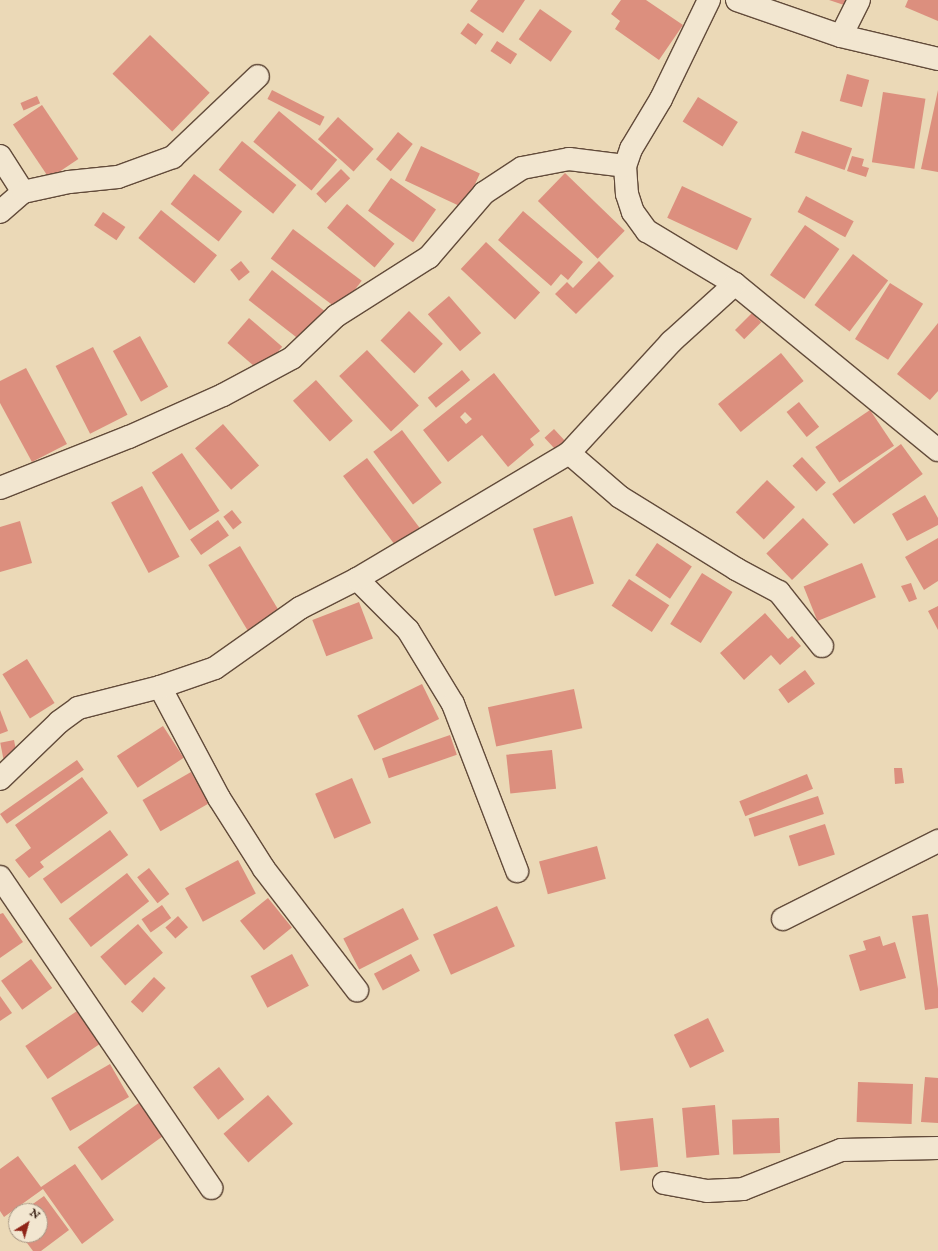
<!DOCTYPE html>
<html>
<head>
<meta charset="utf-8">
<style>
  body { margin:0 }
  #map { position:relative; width:938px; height:1251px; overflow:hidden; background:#ebd9b7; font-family:"IM FELL English",serif }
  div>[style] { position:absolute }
  .building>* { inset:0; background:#dc8f7e; transform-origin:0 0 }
  .roads { filter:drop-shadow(1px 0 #624b3a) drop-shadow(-1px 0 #624b3a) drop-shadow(0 1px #624b3a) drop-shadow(0 -1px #624b3a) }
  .street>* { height:22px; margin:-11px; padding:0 11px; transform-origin:11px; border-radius:11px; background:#f2e6d0 }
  span { translate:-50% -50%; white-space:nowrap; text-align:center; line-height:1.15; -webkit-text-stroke:4px #f2e6d0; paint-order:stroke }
  .north { position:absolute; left:8px; top:1203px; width:40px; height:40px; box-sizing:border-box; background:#f2e6d0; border:1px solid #a69583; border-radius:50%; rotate:37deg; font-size:11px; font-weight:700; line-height:16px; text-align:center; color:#351c10 }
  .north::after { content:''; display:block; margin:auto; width:14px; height:18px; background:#8f2418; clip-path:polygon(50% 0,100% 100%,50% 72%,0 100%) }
</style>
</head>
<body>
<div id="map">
  <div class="building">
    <i style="clip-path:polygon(478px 0,525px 0,503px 33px,470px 11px)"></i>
    <i style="clip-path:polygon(621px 0,646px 0,683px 25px,659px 60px,615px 29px,620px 21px,611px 14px)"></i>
    <i style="clip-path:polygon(829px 0,846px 0,844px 5px)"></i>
    <i style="clip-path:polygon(908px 0,938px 0,938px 21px,905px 7px)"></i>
    <i style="left:540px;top:9px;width:39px;height:37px;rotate:35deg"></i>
    <i style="left:468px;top:23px;width:19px;height:13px;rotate:36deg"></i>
    <i style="left:150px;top:35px;width:83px;height:54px;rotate:44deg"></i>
    <i style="left:497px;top:41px;width:24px;height:12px;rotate:33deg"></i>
    <i style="left:847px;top:74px;width:23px;height:28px;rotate:15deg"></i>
    <i style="left:272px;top:90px;width:59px;height:10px;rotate:27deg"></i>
    <i style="clip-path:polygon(938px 90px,938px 172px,921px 169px)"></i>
    <i style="left:883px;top:92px;width:43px;height:71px;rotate:9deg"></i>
    <i style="left:37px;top:96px;width:8px;height:18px;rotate:67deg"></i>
    <i style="left:698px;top:97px;width:47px;height:29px;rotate:32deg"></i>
    <i style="left:42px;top:105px;width:65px;height:35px;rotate:56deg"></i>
    <i style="left:279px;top:111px;width:76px;height:40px;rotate:40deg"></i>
    <i style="left:338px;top:117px;width:48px;height:30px;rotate:42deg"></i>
    <i style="left:802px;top:131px;width:53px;height:23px;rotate:19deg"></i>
    <i style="left:398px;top:132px;width:19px;height:35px;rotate:39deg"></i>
    <i style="left:242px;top:141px;width:70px;height:37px;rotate:39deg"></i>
    <i style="left:421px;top:146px;width:65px;height:38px;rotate:25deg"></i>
    <i style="clip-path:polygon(852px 156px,864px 159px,862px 166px,869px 168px,866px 177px,847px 171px)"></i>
    <i style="left:341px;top:169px;width:13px;height:35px;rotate:45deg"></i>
    <i style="left:565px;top:173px;width:83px;height:39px;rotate:44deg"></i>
    <i style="left:194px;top:174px;width:61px;height:38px;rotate:38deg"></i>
    <i style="left:391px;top:178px;width:55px;height:40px;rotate:35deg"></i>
    <i style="left:682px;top:186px;width:77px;height:35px;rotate:25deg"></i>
    <i style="left:806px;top:196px;width:54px;height:18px;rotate:28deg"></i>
    <i style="left:347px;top:204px;width:62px;height:31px;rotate:40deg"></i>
    <i style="left:161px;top:210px;width:72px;height:36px;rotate:39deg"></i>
    <i style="clip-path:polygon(523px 211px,583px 262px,568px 280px,561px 274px,551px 286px,498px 240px)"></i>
    <i style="left:103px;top:212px;width:27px;height:16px;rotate:34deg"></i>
    <i style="left:805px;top:225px;width:42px;height:61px;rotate:35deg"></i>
    <i style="left:293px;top:229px;width:86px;height:37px;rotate:37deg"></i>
    <i style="left:486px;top:242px;width:74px;height:37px;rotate:43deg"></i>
    <i style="left:853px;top:254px;width:44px;height:64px;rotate:37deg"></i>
    <i style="left:241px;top:261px;width:14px;height:14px;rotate:51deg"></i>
    <i style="clip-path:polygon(599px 261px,614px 276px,576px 314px,555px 294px,567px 282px,573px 288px)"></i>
    <i style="left:272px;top:270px;width:68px;height:38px;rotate:38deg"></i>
    <i style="left:890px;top:283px;width:39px;height:66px;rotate:32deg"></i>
    <i style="left:449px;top:296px;width:49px;height:28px;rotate:49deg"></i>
    <i style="left:409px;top:311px;width:47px;height:41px;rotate:44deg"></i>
    <i style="left:752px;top:313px;width:13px;height:24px;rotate:45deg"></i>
    <i style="left:249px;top:318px;width:44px;height:33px;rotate:41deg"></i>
    <i style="clip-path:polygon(938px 323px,938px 391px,930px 400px,897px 374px)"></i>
    <i style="left:140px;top:336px;width:58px;height:31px;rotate:61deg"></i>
    <i style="left:93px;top:347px;width:76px;height:42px;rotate:63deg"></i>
    <i style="left:367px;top:350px;width:76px;height:38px;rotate:47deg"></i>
    <i style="left:781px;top:353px;width:36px;height:81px;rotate:51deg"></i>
    <i style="clip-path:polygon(26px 368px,67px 444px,32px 462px,0 403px,0 381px)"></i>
    <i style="left:462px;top:370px;width:13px;height:44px;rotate:51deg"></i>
    <i style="clip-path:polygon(evenodd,494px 373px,540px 431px,530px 439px,534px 445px,508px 467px,482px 435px,448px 462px,423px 430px,494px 373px,465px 412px,472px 419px,466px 424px,460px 417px,465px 412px)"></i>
    <i style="left:316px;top:380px;width:55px;height:31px;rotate:48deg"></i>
    <i style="left:799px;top:402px;width:32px;height:16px;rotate:51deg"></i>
    <i style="left:870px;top:410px;width:43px;height:66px;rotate:56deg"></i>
    <i style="left:223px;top:424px;width:55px;height:37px;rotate:49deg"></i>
    <i style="left:554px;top:429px;width:16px;height:13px;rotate:47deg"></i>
    <i style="left:402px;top:430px;width:66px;height:36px;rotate:53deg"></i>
    <i style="left:901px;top:444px;width:37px;height:85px;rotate:54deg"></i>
    <i style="left:182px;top:453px;width:69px;height:36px;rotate:57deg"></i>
    <i style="left:802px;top:457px;width:35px;height:13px;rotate:47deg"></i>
    <i style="left:367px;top:458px;width:87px;height:30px;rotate:53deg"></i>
    <i style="left:767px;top:480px;width:39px;height:45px;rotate:44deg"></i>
    <i style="left:142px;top:486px;width:80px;height:35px;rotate:62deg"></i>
    <i style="clip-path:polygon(925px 495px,938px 518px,938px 525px,907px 541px,892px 514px)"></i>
    <i style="left:232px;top:510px;width:16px;height:11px;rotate:52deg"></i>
    <i style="left:572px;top:516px;width:71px;height:41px;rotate:72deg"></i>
    <i style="left:803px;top:518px;width:37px;height:51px;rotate:46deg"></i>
    <i style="left:218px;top:520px;width:19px;height:34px;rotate:55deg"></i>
    <i style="clip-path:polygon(20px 521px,32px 563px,0 572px,0 527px)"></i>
    <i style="clip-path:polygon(938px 538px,938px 581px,924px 590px,905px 557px)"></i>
    <i style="left:657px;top:543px;width:42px;height:39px;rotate:34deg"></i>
    <i style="left:240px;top:546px;width:82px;height:37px;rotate:59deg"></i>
    <i style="left:862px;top:563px;width:37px;height:63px;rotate:68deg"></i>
    <i style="left:702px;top:573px;width:36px;height:60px;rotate:32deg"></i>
    <i style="left:629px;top:579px;width:48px;height:32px;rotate:33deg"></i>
    <i style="clip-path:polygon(911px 583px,917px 599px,909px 602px,901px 586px)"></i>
    <i style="left:359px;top:602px;width:39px;height:50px;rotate:69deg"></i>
    <i style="clip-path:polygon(938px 606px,938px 630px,928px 611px)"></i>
    <i style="clip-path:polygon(765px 613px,788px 639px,792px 636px,801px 646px,780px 665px,771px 655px,744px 680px,720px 653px)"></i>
    <i style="left:27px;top:659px;width:52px;height:29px;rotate:58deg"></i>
    <i style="left:805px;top:670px;width:17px;height:33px;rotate:54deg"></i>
    <i style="left:422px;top:684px;width:39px;height:72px;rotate:64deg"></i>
    <i style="left:574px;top:689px;width:40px;height:88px;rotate:78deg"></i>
    <i style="clip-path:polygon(0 710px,8px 731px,0 734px)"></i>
    <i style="left:163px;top:726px;width:38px;height:55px;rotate:57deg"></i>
    <i style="left:450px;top:735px;width:21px;height:72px;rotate:71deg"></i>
    <i style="left:14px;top:740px;width:16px;height:14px;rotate:79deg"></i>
    <i style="left:552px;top:750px;width:39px;height:46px;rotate:84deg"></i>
    <i style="left:77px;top:760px;width:12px;height:94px;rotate:55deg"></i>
    <i style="clip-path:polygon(894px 768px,902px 768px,904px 783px,895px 784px)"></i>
    <i style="left:191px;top:772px;width:36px;height:56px;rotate:60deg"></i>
    <i style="left:807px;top:774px;width:16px;height:73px;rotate:68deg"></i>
    <i style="clip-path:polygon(82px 777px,108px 813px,40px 862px,44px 867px,29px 878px,15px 860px,31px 848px,15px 825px)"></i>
    <i style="left:352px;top:778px;width:49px;height:40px;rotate:67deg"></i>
    <i style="left:818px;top:796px;width:19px;height:73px;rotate:72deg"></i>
    <i style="left:825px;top:824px;width:32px;height:38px;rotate:72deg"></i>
    <i style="left:110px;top:830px;width:31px;height:83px;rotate:54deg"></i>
    <i style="left:597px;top:846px;width:34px;height:60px;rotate:75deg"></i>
    <i style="left:238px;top:860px;width:38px;height:60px;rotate:62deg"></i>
    <i style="left:149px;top:868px;width:33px;height:15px;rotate:52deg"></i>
    <i style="left:127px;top:873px;width:36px;height:74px;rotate:52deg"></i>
    <i style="left:268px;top:898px;width:38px;height:36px;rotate:51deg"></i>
    <i style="left:162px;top:905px;width:16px;height:25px;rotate:55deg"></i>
    <i style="left:497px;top:906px;width:44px;height:70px;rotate:66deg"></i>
    <i style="left:403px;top:908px;width:35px;height:67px;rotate:63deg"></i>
    <i style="clip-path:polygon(3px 913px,23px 942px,0 958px,0 914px)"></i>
    <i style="clip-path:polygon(928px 914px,938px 989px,938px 1008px,925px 1010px,912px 916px)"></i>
    <i style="left:178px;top:916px;width:15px;height:17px;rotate:48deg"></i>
    <i style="left:138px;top:924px;width:38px;height:50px;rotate:49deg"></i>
    <i style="clip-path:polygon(880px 936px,883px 946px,895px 942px,906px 978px,860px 991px,849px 955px,866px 950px,863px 941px)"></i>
    <i style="left:292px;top:954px;width:36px;height:47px;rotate:62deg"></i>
    <i style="left:411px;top:954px;width:19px;height:42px;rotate:62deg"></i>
    <i style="left:31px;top:959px;width:36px;height:37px;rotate:54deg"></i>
    <i style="left:154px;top:977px;width:16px;height:34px;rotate:43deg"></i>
    <i style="clip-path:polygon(0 996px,12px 1013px,0 1021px)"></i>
    <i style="left:80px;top:1009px;width:40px;height:66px;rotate:56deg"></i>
    <i style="left:708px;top:1018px;width:37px;height:38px;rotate:64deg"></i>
    <i style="left:110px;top:1064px;width:38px;height:68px;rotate:60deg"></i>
    <i style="left:219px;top:1067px;width:41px;height:33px;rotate:52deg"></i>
    <i style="clip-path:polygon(925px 1077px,938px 1078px,938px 1123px,921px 1122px)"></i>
    <i style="left:858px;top:1082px;width:55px;height:40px;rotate:2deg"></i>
    <i style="left:268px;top:1095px;width:38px;height:59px;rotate:49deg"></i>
    <i style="left:140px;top:1102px;width:41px;height:77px;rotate:54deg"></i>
    <i style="left:715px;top:1105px;width:50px;height:33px;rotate:85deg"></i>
    <i style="left:653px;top:1118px;width:49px;height:38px;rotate:84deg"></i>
    <i style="left:779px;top:1118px;width:35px;height:47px;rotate:88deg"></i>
    <i style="clip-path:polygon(18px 1156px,41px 1187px,75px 1164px,114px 1220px,82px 1244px,43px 1189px,4px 1217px,0 1211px,0 1169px)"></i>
    <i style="clip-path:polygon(44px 1196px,69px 1230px,41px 1251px,33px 1251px,21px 1235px,40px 1235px,40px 1211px,23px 1211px)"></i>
    <i style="clip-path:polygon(16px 1216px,16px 1228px,10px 1221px)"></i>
  </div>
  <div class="roads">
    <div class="street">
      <i style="left:709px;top:0;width:110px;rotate:115.9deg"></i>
      <i style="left:661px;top:99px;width:58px;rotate:121deg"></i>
      <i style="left:631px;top:149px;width:18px;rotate:109deg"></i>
      <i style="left:625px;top:166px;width:28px;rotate:86deg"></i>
      <i style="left:627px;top:194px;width:19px;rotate:72deg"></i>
      <i style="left:633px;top:212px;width:24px;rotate:54deg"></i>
      <i style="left:647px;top:231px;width:103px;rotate:31.1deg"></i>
      <i style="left:735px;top:284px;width:262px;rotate:39.3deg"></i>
      <i style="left:737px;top:0;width:110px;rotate:19.1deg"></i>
      <i style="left:841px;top:36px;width:100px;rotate:13.3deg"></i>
      <i style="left:841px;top:36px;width:40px;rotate:-63.4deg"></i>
      <i style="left:0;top:156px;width:43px;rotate:57.4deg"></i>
      <i style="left:0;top:212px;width:30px;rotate:-41deg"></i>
      <i style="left:23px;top:192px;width:47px;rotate:-12.3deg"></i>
      <i style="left:69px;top:182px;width:49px;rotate:-5.8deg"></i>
      <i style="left:118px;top:177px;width:59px;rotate:-20deg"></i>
      <i style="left:173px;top:157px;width:117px;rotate:-43.6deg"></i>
      <i style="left:569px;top:453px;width:67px;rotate:40.8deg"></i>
      <i style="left:620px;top:497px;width:137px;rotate:31.8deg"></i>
      <i style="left:736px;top:569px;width:49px;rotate:28.1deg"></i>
      <i style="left:779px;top:592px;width:69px;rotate:51.5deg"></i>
      <i style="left:0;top:488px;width:139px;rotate:-21.6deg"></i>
      <i style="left:129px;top:437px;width:103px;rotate:-24.1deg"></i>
      <i style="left:223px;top:395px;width:78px;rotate:-28.2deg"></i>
      <i style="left:292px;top:358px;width:61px;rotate:-43.7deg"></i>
      <i style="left:336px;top:316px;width:110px;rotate:-32.4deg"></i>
      <i style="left:429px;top:257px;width:84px;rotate:-49.3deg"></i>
      <i style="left:484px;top:193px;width:45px;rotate:-33.3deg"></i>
      <i style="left:522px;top:168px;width:48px;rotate:-10.8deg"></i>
      <i style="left:569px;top:159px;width:56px;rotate:7.1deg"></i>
      <i style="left:357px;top:579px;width:72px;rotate:45deg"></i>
      <i style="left:408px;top:630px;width:87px;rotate:58.7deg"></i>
      <i style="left:453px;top:704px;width:179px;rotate:69deg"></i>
      <i style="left:160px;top:687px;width:126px;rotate:62deg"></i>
      <i style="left:219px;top:798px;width:84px;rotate:57.6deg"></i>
      <i style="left:264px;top:869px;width:153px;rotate:52.5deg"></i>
      <i style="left:0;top:779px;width:82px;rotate:-44deg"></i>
      <i style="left:59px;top:722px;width:24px;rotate:-36deg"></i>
      <i style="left:78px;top:708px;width:85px;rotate:-14.4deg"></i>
      <i style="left:160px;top:687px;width:58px;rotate:-19.1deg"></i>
      <i style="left:215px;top:668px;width:104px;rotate:-35.2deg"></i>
      <i style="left:300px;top:608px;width:64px;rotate:-27deg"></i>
      <i style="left:357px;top:579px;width:247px;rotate:-30.7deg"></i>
      <i style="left:569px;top:453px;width:151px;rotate:-47.4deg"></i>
      <i style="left:671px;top:342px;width:86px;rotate:-42.2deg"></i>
      <i style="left:0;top:877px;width:376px;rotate:55.8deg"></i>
      <i style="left:783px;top:919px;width:174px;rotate:-26.7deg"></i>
      <i style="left:664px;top:1183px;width:44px;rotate:10.5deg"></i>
      <i style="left:707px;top:1191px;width:36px;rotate:-3deg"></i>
      <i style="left:743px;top:1189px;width:105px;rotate:-21.7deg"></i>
      <i style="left:841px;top:1150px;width:97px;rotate:-1.2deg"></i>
    </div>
  </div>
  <div class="north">N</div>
</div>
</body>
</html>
